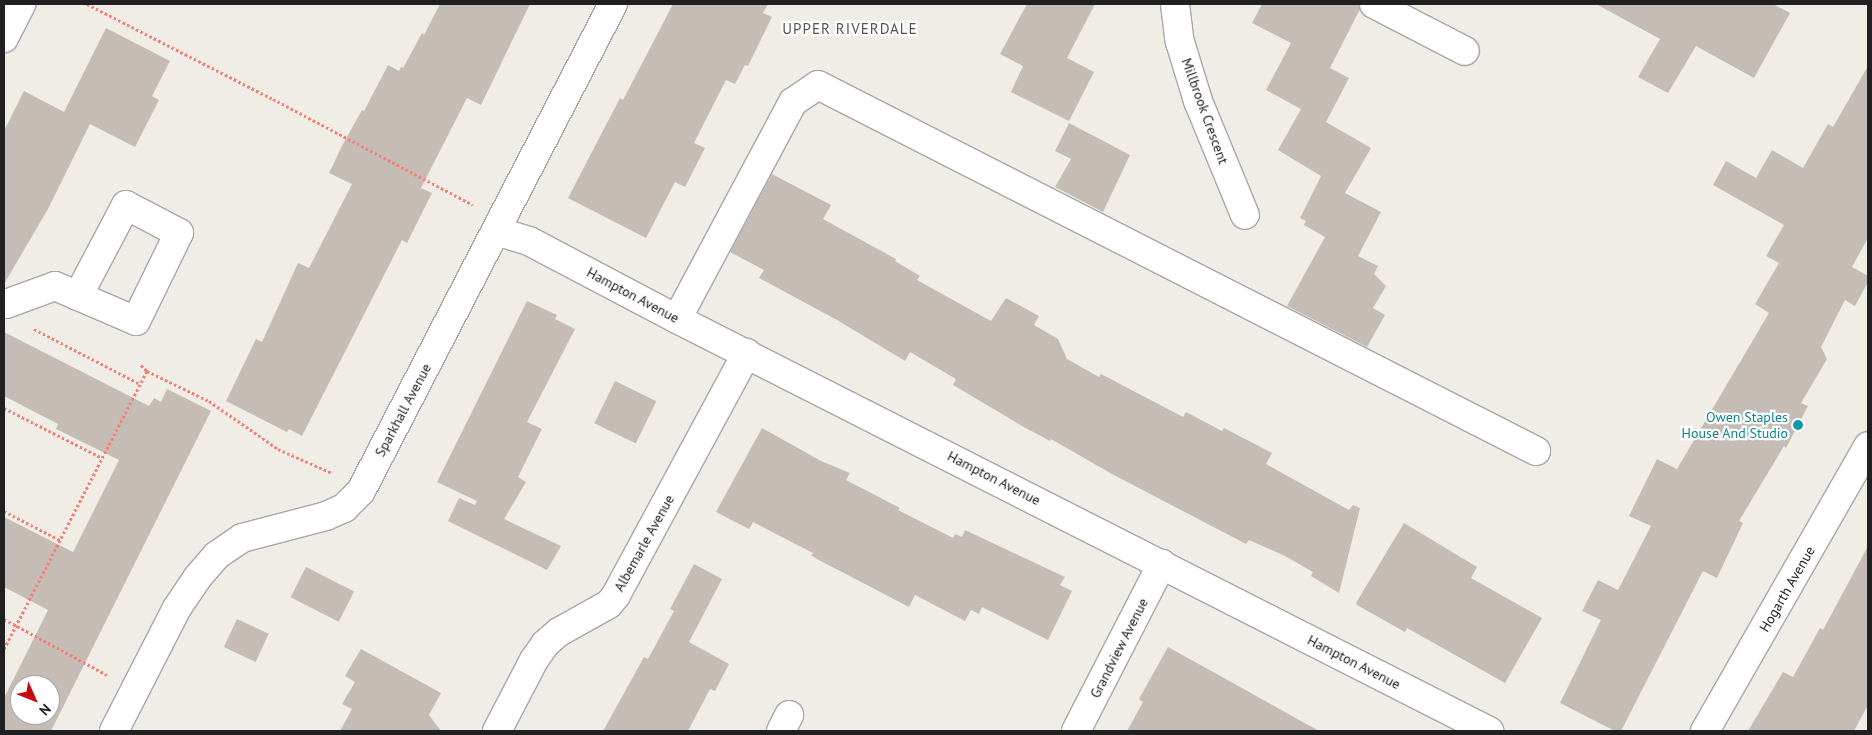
<!DOCTYPE html>
<html>
<head>
<meta charset="utf-8">
<style>
  body { margin:0 }
  #map { position:relative; width:1872px; height:735px; overflow:hidden; background:#f0ede6; font-family:"PT Sans",sans-serif }
  div>[style] { position:absolute }
  .building>* { inset:0; background:#c5bcb6; transform-origin:0 0 }
  .path>* { height:3px; margin-top:-1.5px; transform-origin:0; background:repeating-linear-gradient(90deg,#f67d72 0 2.5px,transparent 0 5px) }
  .roads { filter:drop-shadow(1px 0 #a7a7a7) drop-shadow(-1px 0 #a7a7a7) drop-shadow(0 1px #a7a7a7) drop-shadow(0 -1px #a7a7a7) }
  .minor>* { height:28px; margin:-14px; padding:0 14px; transform-origin:14px; border-radius:14px; background:#fff }
  .dots>* { width:14px; height:14px; translate:-50% -50%; box-sizing:border-box; border:2px solid #fff; border-radius:50% }
  span { translate:-50% -50%; white-space:nowrap; text-align:center; line-height:1.15; -webkit-text-stroke:4.5px #fff; paint-order:stroke }
  .street-label { font-size:14px; color:#202020 }
  .culture-label { font-size:14px; color:#0d838f }
  .right { translate:-100% -50%; text-align:right }
  .neighbourhood-label { font-size:15px; color:#535353; letter-spacing:1px }
  .frame { position:absolute; inset:0; border:5px solid #202020; pointer-events:none }
  .north { position:absolute; left:10px; top:675px; width:50px; height:50px; box-sizing:border-box; background:#fff; border:1px solid #a6a6a6; border-radius:50%; rotate:134deg; font-size:14px; font-weight:700; line-height:20px; text-align:center; color:#202020 }
  .north::after { content:''; display:block; margin:auto; width:18px; height:22px; background:#c9060a; clip-path:polygon(50% 0,100% 100%,50% 72%,0 100%) }
</style>
</head>
<body>
<div id="map">
  <div class="building">
    <i style="clip-path:polygon(440px 4px,530px 4px,481px 105px,467px 98px,421px 188px,432px 193px,407px 243px,402px 240px,302px 436px,289px 429px,287px 432px,226px 401px,256px 339px,262px 342px,298px 263px,309px 268px,352px 184px,329px 173px,343px 144px,362px 110px,364px 111px,388px 65px,399px 71px,401px 67px,403px 68px,422px 33px,424px 35px)"></i>
    <i style="clip-path:polygon(673px 4px,768px 4px,763px 13px,772px 17px,748px 66px,745px 65px,735px 84px,726px 80px,694px 143px,705px 148px,685px 187px,675px 182px,646px 238px,568px 198px,620px 98px,623px 100px)"></i>
    <i style="clip-path:polygon(1027px 4px,1095px 4px,1067px 58px,1094px 72px,1069px 121px,1011px 92px,1023px 66px,1000px 54px)"></i>
    <i style="clip-path:polygon(1262px 4px,1359px 4px,1360px 9px,1330px 68px,1349px 78px,1326px 122px,1371px 148px,1345px 193px,1381px 212px,1358px 256px,1378px 266px,1374px 274px,1386px 286px,1373px 308px,1385px 315px,1367px 347px,1287px 306px,1325px 237px,1304px 225px,1306px 221px,1300px 218px,1321px 176px,1278px 150px,1301px 109px,1266px 90px,1291px 43px,1252px 23px)"></i>
    <i style="clip-path:polygon(1596px 4px,1773px 4px,1790px 13px,1754px 78px,1696px 46px,1668px 93px,1638px 77px,1660px 39px)"></i>
    <i style="clip-path:polygon(106px 28px,170px 61px,152px 96px,159px 100px,135px 147px,90px 124px,48px 209px,4px 284px,4px 131px,24px 91px,64px 112px)"></i>
    <i style="clip-path:polygon(1868px 66px,1868px 238px,1852px 267px,1868px 276px,1868px 282px,1855px 306px,1845px 300px,1821px 347px,1827px 359px,1801px 403px,1808px 406px,1786px 448px,1784px 446px,1739px 521px,1743px 523px,1717px 578px,1703px 571px,1621px 731px,1615px 731px,1560px 703px,1601px 620px,1582px 611px,1598px 580px,1618px 590px,1651px 526px,1629px 516px,1657px 459px,1677px 469px,1769px 313px,1755px 304px,1779px 263px,1766px 256px,1784px 225px,1713px 185px,1726px 161px,1756px 178px,1772px 150px,1803px 168px,1828px 124px,1833px 127px)"></i>
    <i style="clip-path:polygon(1069px 123px,1130px 155px,1103px 212px,1055px 187px,1071px 159px,1055px 151px)"></i>
    <i style="clip-path:polygon(772px 174px,831px 205px,823px 219px,896px 259px,895px 261px,920px 276px,917px 280px,991px 321px,1006px 298px,1039px 316px,1034px 325px,1058px 339px,1067px 359px,1099px 377px,1101px 374px,1183px 417px,1186px 412px,1222px 431px,1224px 428px,1272px 453px,1266px 464px,1349px 510px,1353px 505px,1360px 508px,1339px 593px,1311px 576px,1313px 572px,1285px 556px,1249px 540px,1246px 544px,1112px 474px,1051px 439px,1050px 441px,1022px 426px,953px 385px,956px 379px,910px 352px,905px 361px,837px 320px,759px 278px,764px 270px,730px 252px)"></i>
    <i style="clip-path:polygon(527px 301px,557px 315px,555px 319px,575px 329px,527px 422px,542px 429px,518px 477px,526px 482px,504px 519px,561px 546px,547px 570px,448px 521px,459px 498px,475px 505px,477px 501px,437px 482px)"></i>
    <i style="clip-path:polygon(evenodd,4px 332px,149px 406px,154px 398px,161px 402px,167px 389px,211px 411px,51px 731px,4px 731px,4px 698px,48px 610px,4px 587px,4px 517px,73px 552px,119px 460px,56px 429px,58px 424px,4px 396px,4px 332px,20px 685px,50px 685px,50px 715px,20px 715px,20px 685px)"></i>
    <i style="left:615px;top:381px;width:46px;height:47px;rotate:26deg"></i>
    <i style="clip-path:polygon(762px 428px,821px 461px,850px 473px,846px 480px,900px 508px,898px 510px,953px 538px,955px 534px,962px 537px,965px 530px,1065px 577px,1060px 585px,1072px 591px,1048px 640px,982px 607px,979px 614px,971px 610px,965px 621px,915px 595px,909px 607px,817px 559px,811px 555px,813px 553px,753px 522px,749px 529px,716px 512px)"></i>
    <i style="clip-path:polygon(1404px 523px,1477px 567px,1471px 578px,1542px 618px,1505px 683px,1407px 628px,1405px 632px,1357px 605px,1356px 603px)"></i>
    <i style="clip-path:polygon(1868px 546px,1868px 705px,1854px 731px,1748px 731px,1783px 672px,1793px 677px,1820px 628px,1823px 630px)"></i>
    <i style="clip-path:polygon(694px 564px,722px 579px,689px 642px,729px 664px,715px 691px,710px 689px,688px 731px,603px 731px,644px 657px,648px 659px,674px 611px,670px 609px)"></i>
    <i style="left:306px;top:567px;width:54px;height:34px;rotate:27deg"></i>
    <i style="left:237px;top:619px;width:35px;height:31px;rotate:25deg"></i>
    <i style="clip-path:polygon(1168px 647px,1206px 668px,1319px 731px,1127px 731px,1143px 702px,1139px 699px)"></i>
    <i style="clip-path:polygon(361px 649px,441px 693px,429px 715px,441px 731px,340px 731px,352px 709px,342px 704px,355px 682px,345px 676px)"></i>
  </div>
  <div class="path">
    <i style="left:87px;top:4px;width:209px;rotate:27.1deg"></i>
    <i style="left:273px;top:99px;width:226px;rotate:27.9deg"></i>
    <i style="left:34px;top:329px;width:119px;rotate:27.4deg"></i>
    <i style="left:141px;top:365px;width:8px;rotate:45deg"></i>
    <i style="left:147px;top:371px;width:69px;rotate:25.8deg"></i>
    <i style="left:209px;top:401px;width:84px;rotate:34.8deg"></i>
    <i style="left:278px;top:449px;width:59px;rotate:24deg"></i>
    <i style="left:4px;top:408px;width:110px;rotate:27deg"></i>
    <i style="left:4px;top:511px;width:63px;rotate:27.4deg"></i>
    <i style="left:4px;top:619px;width:117px;rotate:28.5deg"></i>
    <i style="left:4px;top:649px;width:313px;rotate:-62.8deg"></i>
  </div>
  <div class="roads">
    <div class="minor">
      <i style="left:1175px;top:4px;width:38px;rotate:83deg"></i>
      <i style="left:1180px;top:42px;width:62px;rotate:73deg"></i>
      <i style="left:1198px;top:101px;width:123px;rotate:67.6deg"></i>
      <i style="left:1374px;top:4px;width:102px;rotate:27.3deg"></i>
      <i style="left:4px;top:38px;width:38px;rotate:-63deg"></i>
      <i style="left:496px;top:231px;width:34px;rotate:17deg"></i>
      <i style="left:529px;top:241px;width:167px;rotate:27.8deg"></i>
      <i style="left:677px;top:319px;width:911px;rotate:26.9deg"></i>
      <i style="left:4px;top:303px;width:2px;rotate:27deg"></i>
      <i style="left:6px;top:304px;width:52px;rotate:-20.2deg"></i>
      <i style="left:55px;top:286px;width:25px;rotate:23deg"></i>
      <i style="left:78px;top:296px;width:63px;rotate:23.3deg"></i>
      <i style="left:136px;top:321px;width:98px;rotate:-64deg"></i>
      <i style="left:179px;top:233px;width:60px;rotate:-152.2deg"></i>
      <i style="left:126px;top:205px;width:103px;rotate:117.8deg"></i>
      <i style="left:677px;top:319px;width:246px;rotate:-61.9deg"></i>
      <i style="left:793px;top:102px;width:30px;rotate:-34deg"></i>
      <i style="left:818px;top:85px;width:806px;rotate:27.01deg"></i>
      <i style="left:114px;top:731px;width:138px;rotate:-62.9deg"></i>
      <i style="left:177px;top:608px;width:36px;rotate:-56deg"></i>
      <i style="left:197px;top:578px;width:30px;rotate:-49deg"></i>
      <i style="left:217px;top:555px;width:30px;rotate:-34deg"></i>
      <i style="left:242px;top:538px;width:87px;rotate:-14.7deg"></i>
      <i style="left:326px;top:516px;width:20px;rotate:-24deg"></i>
      <i style="left:344px;top:508px;width:24px;rotate:-45deg"></i>
      <i style="left:361px;top:491px;width:548px;rotate:-62.64deg"></i>
      <i style="left:497px;top:731px;width:80px;rotate:-62.5deg"></i>
      <i style="left:534px;top:660px;width:19px;rotate:-55deg"></i>
      <i style="left:545px;top:644px;width:18px;rotate:-41deg"></i>
      <i style="left:559px;top:632px;width:57px;rotate:-29.2deg"></i>
      <i style="left:609px;top:604px;width:11px;rotate:-52deg"></i>
      <i style="left:616px;top:595px;width:275px;rotate:-61.6deg"></i>
      <i style="left:781px;top:731px;width:18px;rotate:-63deg"></i>
      <i style="left:1076px;top:731px;width:188px;rotate:-62.8deg"></i>
      <i style="left:1705px;top:731px;width:328px;rotate:-60.2deg"></i>
    </div>
  </div>
  <div class="dots">
    <i style="left:1798px;top:425px;background:#0f9aa8"></i>
  </div>
  <div class="street-label">
    <span style="left:1205px;top:111px;rotate:70deg">Millbrook Crescent</span>
    <span style="left:633px;top:295px;rotate:28deg">Hampton Avenue</span>
    <span style="left:403px;top:410px;rotate:-62deg">Sparkhall Avenue</span>
    <span style="left:994px;top:478px;rotate:27deg">Hampton Avenue</span>
    <span style="left:644px;top:543px;rotate:-61deg">Albemarle Avenue</span>
    <span style="left:1787px;top:589px;rotate:-60deg">Hogarth Avenue</span>
    <span style="left:1119px;top:648px;rotate:-63deg">Grandview Avenue</span>
    <span style="left:1354px;top:662px;rotate:27deg">Hampton Avenue</span>
  </div>
  <div class="culture-label">
    <span class="right" style="left:1788px;top:425px">Owen Staples<br>House And Studio</span>
  </div>
  <div class="neighbourhood-label">
    <span style="left:850px;top:29px">UPPER RIVERDALE</span>
  </div>
  <div class="frame"></div>
  <div class="north">N</div>
</div>
</body>
</html>
